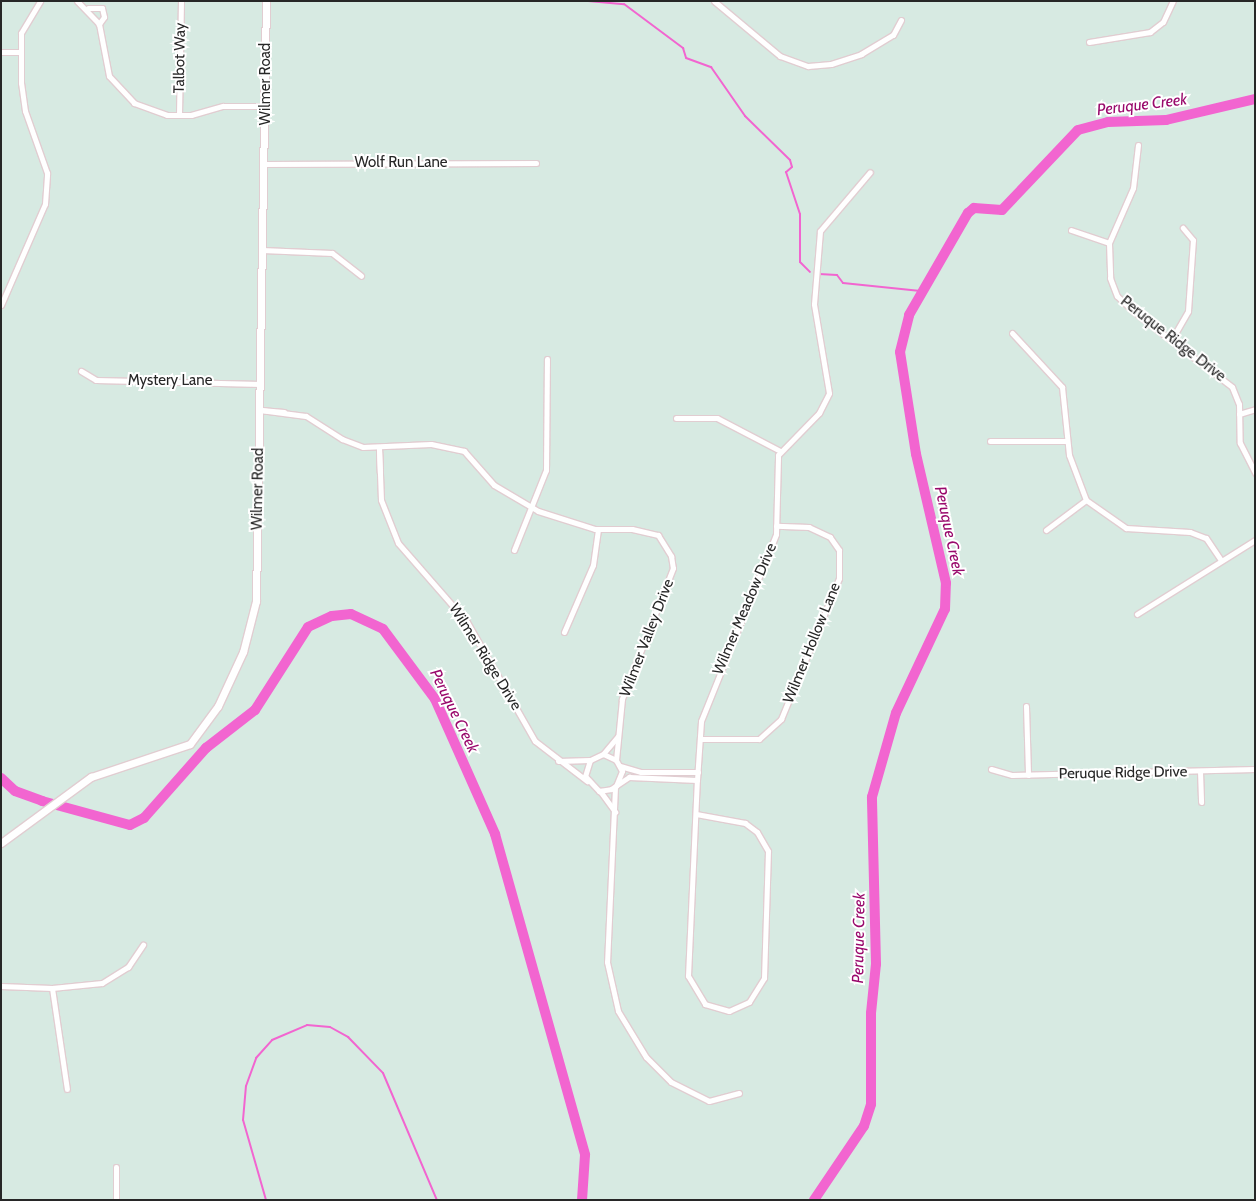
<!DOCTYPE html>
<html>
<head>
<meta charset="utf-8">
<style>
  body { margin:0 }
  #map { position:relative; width:1256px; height:1201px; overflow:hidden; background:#d7eae2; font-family:Cabin,sans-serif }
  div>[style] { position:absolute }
  .stream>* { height:2px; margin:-1px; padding:0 1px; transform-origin:1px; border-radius:1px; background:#f265d0 }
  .river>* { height:10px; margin:-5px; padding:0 5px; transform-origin:5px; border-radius:5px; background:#f265d0 }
  .roads { filter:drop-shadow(1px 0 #e1cdd1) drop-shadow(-1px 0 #e1cdd1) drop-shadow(0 1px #e1cdd1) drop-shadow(0 -1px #e1cdd1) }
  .street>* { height:5px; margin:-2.5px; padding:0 2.5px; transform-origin:2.5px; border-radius:2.5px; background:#fff }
  .secondary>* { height:7px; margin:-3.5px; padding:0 3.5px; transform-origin:3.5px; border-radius:3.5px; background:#fff }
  span { translate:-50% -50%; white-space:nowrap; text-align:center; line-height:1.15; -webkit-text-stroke:4px #fff; paint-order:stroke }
  .street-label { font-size:15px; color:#272727 }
  .water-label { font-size:16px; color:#99096c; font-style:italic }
  .frame { position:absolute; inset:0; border:2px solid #272727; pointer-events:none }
</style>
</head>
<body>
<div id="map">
  <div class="stream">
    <i style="left:588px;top:1px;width:36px;rotate:5deg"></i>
    <i style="left:624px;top:4px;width:74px;rotate:36.7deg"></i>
    <i style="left:683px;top:48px;width:10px;rotate:73deg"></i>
    <i style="left:686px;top:58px;width:27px;rotate:20deg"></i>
    <i style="left:711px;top:67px;width:60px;rotate:55.2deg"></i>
    <i style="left:745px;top:116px;width:63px;rotate:44.4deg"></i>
    <i style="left:790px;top:160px;width:7px;rotate:74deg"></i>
    <i style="left:792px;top:167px;width:8px;rotate:140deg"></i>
    <i style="left:786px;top:172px;width:44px;rotate:71.6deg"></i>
    <i style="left:800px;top:214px;width:48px;rotate:90deg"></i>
    <i style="left:800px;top:262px;width:14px;rotate:45deg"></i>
    <i style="left:819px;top:274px;width:18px;rotate:3deg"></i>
    <i style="left:837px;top:275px;width:10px;rotate:53deg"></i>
    <i style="left:843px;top:283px;width:78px;rotate:5.9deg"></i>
    <i style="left:266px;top:1200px;width:83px;rotate:-106deg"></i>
    <i style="left:243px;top:1120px;width:34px;rotate:-85deg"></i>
    <i style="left:246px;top:1086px;width:30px;rotate:-70deg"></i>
    <i style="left:256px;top:1058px;width:24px;rotate:-48deg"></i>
    <i style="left:272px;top:1040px;width:38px;rotate:-23deg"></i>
    <i style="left:307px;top:1025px;width:23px;rotate:5deg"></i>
    <i style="left:330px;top:1027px;width:21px;rotate:29deg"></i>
    <i style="left:348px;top:1037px;width:50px;rotate:45.8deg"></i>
    <i style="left:383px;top:1073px;width:138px;rotate:67deg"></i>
  </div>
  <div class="river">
    <i style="left:1px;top:778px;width:19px;rotate:43deg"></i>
    <i style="left:15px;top:791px;width:29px;rotate:20deg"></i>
    <i style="left:42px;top:801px;width:91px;rotate:15.3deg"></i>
    <i style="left:130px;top:825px;width:16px;rotate:-27deg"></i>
    <i style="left:144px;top:818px;width:94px;rotate:-48.5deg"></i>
    <i style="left:206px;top:748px;width:62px;rotate:-37.8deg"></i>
    <i style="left:255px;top:710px;width:98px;rotate:-57.4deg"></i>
    <i style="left:308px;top:627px;width:26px;rotate:-25deg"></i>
    <i style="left:332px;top:616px;width:19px;rotate:-6deg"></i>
    <i style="left:351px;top:614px;width:35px;rotate:25deg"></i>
    <i style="left:383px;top:629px;width:87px;rotate:53.4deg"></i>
    <i style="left:435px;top:699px;width:148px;rotate:66deg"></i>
    <i style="left:495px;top:834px;width:333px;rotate:74.3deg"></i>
    <i style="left:585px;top:1155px;width:45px;rotate:93.8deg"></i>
    <i style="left:814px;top:1200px;width:89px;rotate:-56deg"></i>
    <i style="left:864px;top:1126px;width:23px;rotate:-72deg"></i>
    <i style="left:871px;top:1104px;width:91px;rotate:-90deg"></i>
    <i style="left:871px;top:1013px;width:49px;rotate:-84.2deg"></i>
    <i style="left:876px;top:964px;width:167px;rotate:-91.4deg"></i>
    <i style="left:872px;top:797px;width:87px;rotate:-74.1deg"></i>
    <i style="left:896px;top:713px;width:115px;rotate:-64.8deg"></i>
    <i style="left:945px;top:609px;width:26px;rotate:-88deg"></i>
    <i style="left:946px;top:583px;width:132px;rotate:-103.1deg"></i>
    <i style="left:916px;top:454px;width:103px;rotate:-98.9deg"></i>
    <i style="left:900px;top:352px;width:38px;rotate:-76deg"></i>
    <i style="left:909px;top:315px;width:118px;rotate:-60deg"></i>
    <i style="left:968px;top:213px;width:8px;rotate:-40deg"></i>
    <i style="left:974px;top:208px;width:28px;rotate:4deg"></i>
    <i style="left:1002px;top:210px;width:110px;rotate:-46.5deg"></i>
    <i style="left:1078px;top:130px;width:31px;rotate:-15deg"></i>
    <i style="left:1108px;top:122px;width:58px;rotate:-2deg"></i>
    <i style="left:1166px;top:120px;width:91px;rotate:-13.3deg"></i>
  </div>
  <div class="roads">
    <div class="street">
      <i style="left:77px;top:1px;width:32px;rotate:46deg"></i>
      <i style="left:99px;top:24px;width:53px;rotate:79.1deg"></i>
      <i style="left:109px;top:76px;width:37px;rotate:47deg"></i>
      <i style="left:134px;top:103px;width:35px;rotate:20deg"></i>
      <i style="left:167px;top:115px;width:24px"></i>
      <i style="left:191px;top:115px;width:33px;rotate:-16deg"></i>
      <i style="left:223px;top:106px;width:43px"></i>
      <i style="left:714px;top:1px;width:86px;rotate:39.8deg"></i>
      <i style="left:780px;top:56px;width:30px;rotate:20deg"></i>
      <i style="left:808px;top:66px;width:23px;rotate:-5deg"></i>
      <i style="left:831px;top:64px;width:32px;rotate:-18deg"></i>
      <i style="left:861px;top:54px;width:37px;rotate:-31deg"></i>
      <i style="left:893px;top:35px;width:17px;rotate:-62deg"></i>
      <i style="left:88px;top:8px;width:14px"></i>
      <i style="left:102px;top:8px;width:9px;rotate:77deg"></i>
      <i style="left:104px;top:17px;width:9px;rotate:126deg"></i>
      <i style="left:1089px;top:42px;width:62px;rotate:-9.3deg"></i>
      <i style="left:1150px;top:32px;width:16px;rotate:-38deg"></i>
      <i style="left:1163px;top:22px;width:23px;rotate:-65deg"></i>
      <i style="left:1px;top:52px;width:19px"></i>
      <i style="left:179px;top:115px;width:114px;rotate:-89deg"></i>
      <i style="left:1138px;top:145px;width:43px;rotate:96.6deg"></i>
      <i style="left:1133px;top:188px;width:60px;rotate:113.6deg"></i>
      <i style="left:1109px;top:243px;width:35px;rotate:88deg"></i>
      <i style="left:1110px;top:278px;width:19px;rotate:69deg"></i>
      <i style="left:1117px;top:296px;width:22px;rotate:43deg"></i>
      <i style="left:1133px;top:311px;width:125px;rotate:37.5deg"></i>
      <i style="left:1232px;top:387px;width:18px;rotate:68deg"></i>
      <i style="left:1239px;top:404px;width:39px;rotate:89deg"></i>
      <i style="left:1240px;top:443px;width:34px;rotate:63deg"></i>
      <i style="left:266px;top:164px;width:270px;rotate:-0.2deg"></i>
      <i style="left:1071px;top:230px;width:40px;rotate:18.9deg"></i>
      <i style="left:262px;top:250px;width:70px;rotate:2.5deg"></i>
      <i style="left:332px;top:253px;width:37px;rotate:38deg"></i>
      <i style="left:1px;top:305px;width:110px;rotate:-66.5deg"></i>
      <i style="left:45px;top:204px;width:31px;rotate:-86deg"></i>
      <i style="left:47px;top:173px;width:66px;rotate:-109.5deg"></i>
      <i style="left:25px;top:111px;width:28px;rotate:-98deg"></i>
      <i style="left:21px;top:83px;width:50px;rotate:-90deg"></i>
      <i style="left:21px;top:33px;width:37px;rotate:-59deg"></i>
      <i style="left:1012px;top:333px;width:74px;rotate:47.2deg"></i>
      <i style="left:1062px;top:387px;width:68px;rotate:84.1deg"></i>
      <i style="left:1069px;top:455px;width:48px;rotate:69.3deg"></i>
      <i style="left:1086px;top:500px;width:49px;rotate:35deg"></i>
      <i style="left:1126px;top:528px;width:64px;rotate:3.6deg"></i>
      <i style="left:1190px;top:532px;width:17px;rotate:21deg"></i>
      <i style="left:1206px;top:538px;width:27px;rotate:56deg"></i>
      <i style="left:1172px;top:339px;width:32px;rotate:-60deg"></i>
      <i style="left:1188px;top:311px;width:71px;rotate:-86deg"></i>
      <i style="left:1193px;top:240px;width:16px;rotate:-130deg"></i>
      <i style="left:81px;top:371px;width:17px;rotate:31deg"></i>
      <i style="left:96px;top:380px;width:165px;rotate:1.4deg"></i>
      <i style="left:260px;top:410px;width:46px;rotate:7.4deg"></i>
      <i style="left:306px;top:416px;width:43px;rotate:32.6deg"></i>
      <i style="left:342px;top:439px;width:22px;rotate:21deg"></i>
      <i style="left:363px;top:447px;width:68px;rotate:-2.5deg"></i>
      <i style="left:431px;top:444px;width:34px;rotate:12deg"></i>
      <i style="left:464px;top:451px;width:45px;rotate:48.6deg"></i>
      <i style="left:494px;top:485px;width:51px;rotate:30.6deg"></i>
      <i style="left:538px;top:511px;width:60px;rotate:17.5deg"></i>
      <i style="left:595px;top:529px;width:37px"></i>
      <i style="left:632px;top:529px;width:27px;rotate:13deg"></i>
      <i style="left:658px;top:535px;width:25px;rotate:58deg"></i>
      <i style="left:671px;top:556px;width:12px;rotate:81deg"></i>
      <i style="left:673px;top:568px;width:141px;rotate:111.3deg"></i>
      <i style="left:622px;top:699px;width:61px;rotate:95.6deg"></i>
      <i style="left:261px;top:410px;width:23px;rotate:5deg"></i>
      <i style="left:1239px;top:414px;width:17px;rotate:-17deg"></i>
      <i style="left:676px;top:418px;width:41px"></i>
      <i style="left:717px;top:418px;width:71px;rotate:27.6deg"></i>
      <i style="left:990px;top:441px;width:77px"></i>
      <i style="left:379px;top:448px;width:52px;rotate:87.8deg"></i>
      <i style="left:381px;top:500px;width:46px;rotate:68.4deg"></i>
      <i style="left:398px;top:543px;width:105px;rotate:48.9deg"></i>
      <i style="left:467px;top:622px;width:137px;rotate:60.3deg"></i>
      <i style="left:535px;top:741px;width:66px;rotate:37.6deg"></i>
      <i style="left:379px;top:448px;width:25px;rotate:88deg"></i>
      <i style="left:1046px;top:530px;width:50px;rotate:-36.9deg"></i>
      <i style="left:514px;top:550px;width:86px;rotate:-68.2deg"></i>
      <i style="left:546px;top:470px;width:111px;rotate:-89.5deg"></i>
      <i style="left:1137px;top:614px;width:139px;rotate:-32.1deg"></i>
      <i style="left:564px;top:632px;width:73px;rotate:-66.6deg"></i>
      <i style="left:593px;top:565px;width:35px;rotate:-82deg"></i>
      <i style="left:1026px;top:706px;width:69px;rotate:88.3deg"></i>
      <i style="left:700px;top:739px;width:59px"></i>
      <i style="left:759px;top:739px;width:30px;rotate:-42deg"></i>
      <i style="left:781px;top:719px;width:152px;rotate:-67.6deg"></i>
      <i style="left:839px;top:578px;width:28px;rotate:-90deg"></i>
      <i style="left:839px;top:550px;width:16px;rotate:-125deg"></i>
      <i style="left:830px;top:537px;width:23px;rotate:-155deg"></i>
      <i style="left:809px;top:527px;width:33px;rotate:-178deg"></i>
      <i style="left:603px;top:754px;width:23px;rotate:-50deg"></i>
      <i style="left:558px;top:761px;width:32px;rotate:-2deg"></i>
      <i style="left:620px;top:766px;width:22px;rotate:16deg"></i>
      <i style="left:641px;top:772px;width:57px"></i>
      <i style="left:991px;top:769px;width:22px;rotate:16deg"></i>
      <i style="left:1012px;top:775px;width:243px;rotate:-1.4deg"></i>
      <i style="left:1200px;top:771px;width:31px;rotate:88deg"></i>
      <i style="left:616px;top:786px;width:16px;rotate:-68deg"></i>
      <i style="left:622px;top:771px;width:13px;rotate:-119deg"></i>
      <i style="left:616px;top:760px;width:14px;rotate:-155deg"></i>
      <i style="left:603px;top:754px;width:14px;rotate:155deg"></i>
      <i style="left:590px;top:760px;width:17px;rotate:107deg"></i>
      <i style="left:585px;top:776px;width:21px;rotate:47deg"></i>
      <i style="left:599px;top:791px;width:12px;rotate:-9deg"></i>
      <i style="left:611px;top:789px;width:22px;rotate:-34deg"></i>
      <i style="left:629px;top:777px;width:68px;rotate:2.5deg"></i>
      <i style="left:615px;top:787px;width:175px;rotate:92.6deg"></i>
      <i style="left:607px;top:962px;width:50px;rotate:77.3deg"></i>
      <i style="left:618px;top:1011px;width:54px;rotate:58.7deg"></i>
      <i style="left:646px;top:1057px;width:35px;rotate:45deg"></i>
      <i style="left:671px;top:1082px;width:42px;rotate:26.6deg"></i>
      <i style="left:709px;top:1101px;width:31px;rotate:-15deg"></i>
      <i style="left:600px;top:791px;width:26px;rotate:54deg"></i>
      <i style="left:696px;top:814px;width:50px;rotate:10.4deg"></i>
      <i style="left:745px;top:823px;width:15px;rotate:37deg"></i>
      <i style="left:757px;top:832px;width:22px;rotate:60deg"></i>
      <i style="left:768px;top:851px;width:127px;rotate:91.8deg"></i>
      <i style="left:764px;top:978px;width:28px;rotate:122deg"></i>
      <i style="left:749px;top:1002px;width:22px;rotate:156deg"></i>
      <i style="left:729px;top:1011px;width:25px;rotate:-164deg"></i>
      <i style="left:705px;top:1004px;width:33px;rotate:-121deg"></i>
      <i style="left:688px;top:976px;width:196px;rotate:-87.4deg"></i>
      <i style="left:697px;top:780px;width:59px;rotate:-86.1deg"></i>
      <i style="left:701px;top:721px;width:201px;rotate:-68.1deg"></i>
      <i style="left:776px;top:534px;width:79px;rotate:-88.5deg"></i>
      <i style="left:778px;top:455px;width:59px;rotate:-45.7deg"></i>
      <i style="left:819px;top:413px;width:22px;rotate:-63deg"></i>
      <i style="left:829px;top:393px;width:90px;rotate:-99.6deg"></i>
      <i style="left:814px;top:304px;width:73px;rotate:-85.3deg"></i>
      <i style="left:820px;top:231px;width:77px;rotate:-49.7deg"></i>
      <i style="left:1px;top:986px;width:51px;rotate:2.2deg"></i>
      <i style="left:52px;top:988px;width:50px;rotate:-5.7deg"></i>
      <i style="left:102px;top:983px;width:31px;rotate:-32deg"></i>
      <i style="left:128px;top:967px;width:27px;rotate:-56deg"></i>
      <i style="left:52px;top:988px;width:102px;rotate:81.6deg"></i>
      <i style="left:116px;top:1167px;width:33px;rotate:90deg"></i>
    </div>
    <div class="secondary">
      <i style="left:1px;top:843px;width:112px;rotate:-36.3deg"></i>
      <i style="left:91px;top:777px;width:104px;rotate:-18.4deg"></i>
      <i style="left:190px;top:744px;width:47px;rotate:-53.6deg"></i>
      <i style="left:218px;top:706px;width:60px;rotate:-65.2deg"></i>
      <i style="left:243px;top:652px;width:53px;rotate:-75.7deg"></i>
      <i style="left:256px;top:601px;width:600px;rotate:-89.05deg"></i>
    </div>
  </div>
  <div class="street-label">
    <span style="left:180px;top:58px;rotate:-89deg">Talbot Way</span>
    <span style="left:266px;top:84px;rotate:-90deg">Wilmer Road</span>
    <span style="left:401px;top:163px">Wolf Run Lane</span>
    <span style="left:1173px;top:339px;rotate:38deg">Peruque Ridge Drive</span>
    <span style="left:170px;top:381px">Mystery Lane</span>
    <span style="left:258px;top:489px;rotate:-89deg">Wilmer Road</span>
    <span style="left:745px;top:609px;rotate:-67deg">Wilmer Meadow Drive</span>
    <span style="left:647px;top:638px;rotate:-69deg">Wilmer Valley Drive</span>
    <span style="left:812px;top:643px;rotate:-68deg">Wilmer Hollow Lane</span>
    <span style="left:485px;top:657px;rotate:58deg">Wilmer Ridge Drive</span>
    <span style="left:1123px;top:773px;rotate:-1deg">Peruque Ridge Drive</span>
  </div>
  <div class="water-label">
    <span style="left:1142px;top:105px;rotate:-7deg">Peruque Creek</span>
    <span style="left:949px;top:531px;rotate:78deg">Peruque Creek</span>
    <span style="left:454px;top:711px;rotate:64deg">Peruque Creek</span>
    <span style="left:859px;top:938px;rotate:-89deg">Peruque Creek</span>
  </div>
  <div class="frame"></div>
</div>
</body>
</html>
